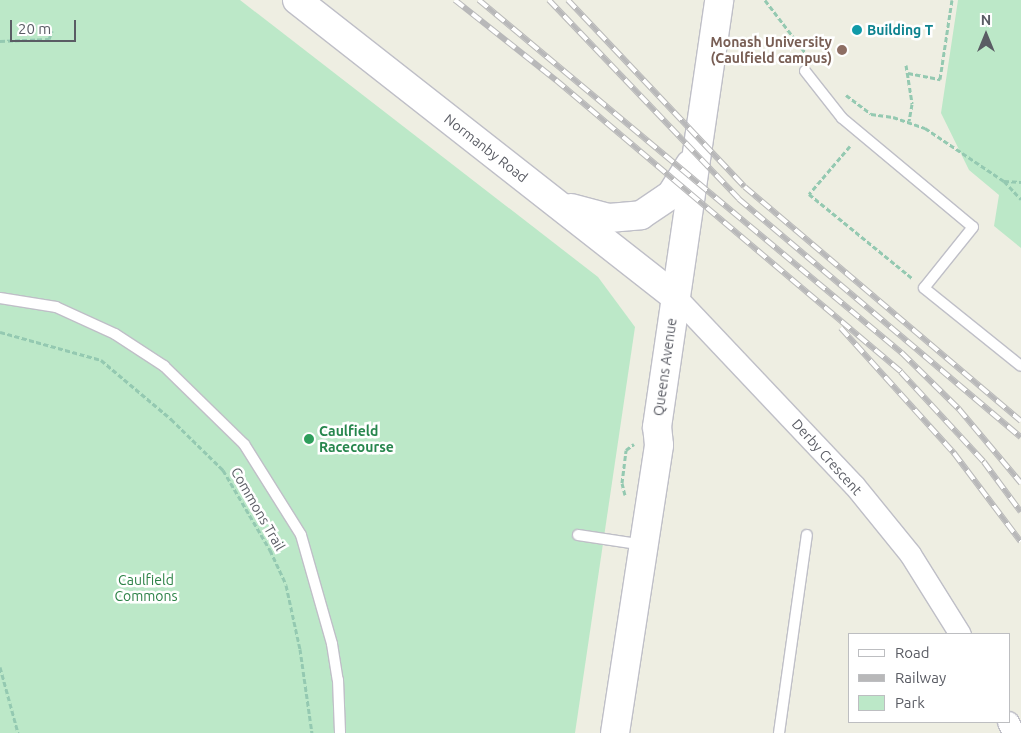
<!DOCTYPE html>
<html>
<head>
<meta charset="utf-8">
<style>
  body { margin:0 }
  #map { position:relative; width:1021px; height:733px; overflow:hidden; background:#eeeee2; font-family:Ubuntu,sans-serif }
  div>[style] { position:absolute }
  .green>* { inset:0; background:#bce8c8 }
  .path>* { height:3px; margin-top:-1.5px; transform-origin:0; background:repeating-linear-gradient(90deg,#94c9b1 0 5px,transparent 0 7.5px) }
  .roads { filter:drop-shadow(1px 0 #bfbfc7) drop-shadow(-1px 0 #bfbfc7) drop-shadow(0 1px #bfbfc7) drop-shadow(0 -1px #bfbfc7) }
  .lane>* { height:10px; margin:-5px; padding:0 5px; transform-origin:5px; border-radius:5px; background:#fff }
  .street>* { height:21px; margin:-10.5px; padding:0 10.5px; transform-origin:10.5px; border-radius:10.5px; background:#fff }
  .secondary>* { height:28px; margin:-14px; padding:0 14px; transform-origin:14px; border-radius:14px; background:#fff }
  .rail>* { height:5.5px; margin-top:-2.75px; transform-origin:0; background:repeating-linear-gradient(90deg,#fff 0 11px,#b8b8b9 0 22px); box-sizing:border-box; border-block:1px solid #b8b8b9 }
  .dots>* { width:14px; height:14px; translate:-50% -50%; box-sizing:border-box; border:2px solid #fff; border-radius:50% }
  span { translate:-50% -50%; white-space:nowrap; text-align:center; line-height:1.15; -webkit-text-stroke:5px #fff; paint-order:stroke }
  .culture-label { font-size:14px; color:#0d838f; font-weight:700 }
  .left { translate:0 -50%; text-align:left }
  .education-label { font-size:14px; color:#785e54; font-weight:700 }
  .right { translate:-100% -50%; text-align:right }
  .street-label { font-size:14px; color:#5a5c64 }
  .leisure-label { font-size:14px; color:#27864d; font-weight:700 }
  .park-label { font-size:14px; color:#2d8247 }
  .legend { position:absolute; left:848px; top:633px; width:162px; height:90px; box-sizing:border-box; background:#fff; border:1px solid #bdbec1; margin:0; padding:6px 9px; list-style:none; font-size:15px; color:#5a5c64 }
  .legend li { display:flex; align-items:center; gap:10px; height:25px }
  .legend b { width:25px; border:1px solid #bdbec1 }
  .north { position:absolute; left:961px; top:10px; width:50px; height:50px; -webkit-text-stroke:4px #fff; paint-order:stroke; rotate:0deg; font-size:14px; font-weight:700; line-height:20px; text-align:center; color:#5a5c64 }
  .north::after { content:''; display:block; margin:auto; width:18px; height:22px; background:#5a5c64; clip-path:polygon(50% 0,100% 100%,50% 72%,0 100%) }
  .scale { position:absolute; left:10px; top:20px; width:66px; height:22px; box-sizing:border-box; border:2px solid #5a5c64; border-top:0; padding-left:6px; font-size:15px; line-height:18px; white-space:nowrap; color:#5a5c64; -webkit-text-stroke:4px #fff; paint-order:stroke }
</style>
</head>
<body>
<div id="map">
  <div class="green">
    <i style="clip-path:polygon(0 0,240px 0,598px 277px,635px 327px,575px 733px,0 733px)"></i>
    <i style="clip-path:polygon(958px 0,1021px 0,1021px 248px,994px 226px,999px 195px,969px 170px,941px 113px)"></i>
  </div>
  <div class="path">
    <i style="left:765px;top:0;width:69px;rotate:52.6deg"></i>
    <i style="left:0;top:41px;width:49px;rotate:-2.3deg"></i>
    <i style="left:49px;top:39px;width:9px;rotate:-69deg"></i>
    <i style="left:906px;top:65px;width:39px;rotate:81deg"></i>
    <i style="left:912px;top:104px;width:17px;rotate:100deg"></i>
    <i style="left:908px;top:73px;width:33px;rotate:11deg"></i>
    <i style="left:940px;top:79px;width:80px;rotate:-81.4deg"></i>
    <i style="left:846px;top:95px;width:31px;rotate:37deg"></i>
    <i style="left:871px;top:114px;width:22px;rotate:8deg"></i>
    <i style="left:893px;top:117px;width:34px;rotate:19deg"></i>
    <i style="left:925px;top:128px;width:95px;rotate:33.9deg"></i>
    <i style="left:1004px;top:181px;width:25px;rotate:47deg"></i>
    <i style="left:850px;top:146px;width:63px;rotate:130.5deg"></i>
    <i style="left:809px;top:194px;width:133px;rotate:39.2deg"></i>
    <i style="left:1004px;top:181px;width:17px;rotate:3deg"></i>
    <i style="left:0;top:332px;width:105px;rotate:15.5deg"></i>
    <i style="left:101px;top:360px;width:92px;rotate:40.1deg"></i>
    <i style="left:171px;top:419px;width:73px;rotate:44.4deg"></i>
    <i style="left:223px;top:470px;width:93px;rotate:59.6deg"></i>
    <i style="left:270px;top:550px;width:38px;rotate:65deg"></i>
    <i style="left:286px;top:585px;width:66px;rotate:77.7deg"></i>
    <i style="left:300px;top:649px;width:85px;rotate:81.9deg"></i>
    <i style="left:625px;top:495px;width:12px;rotate:-104deg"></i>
    <i style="left:622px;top:483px;width:33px;rotate:-83deg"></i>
    <i style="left:626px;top:450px;width:10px;rotate:-37deg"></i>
    <i style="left:0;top:667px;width:68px;rotate:74.7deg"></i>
  </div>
  <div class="roads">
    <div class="lane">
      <i style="left:805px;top:71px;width:60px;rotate:51.8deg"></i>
      <i style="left:842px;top:118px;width:170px;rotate:39.8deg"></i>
      <i style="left:973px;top:227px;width:78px;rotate:128.8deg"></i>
      <i style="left:924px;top:288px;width:124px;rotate:38.8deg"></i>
      <i style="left:0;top:298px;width:57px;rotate:9.1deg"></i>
      <i style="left:56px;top:307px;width:65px;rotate:24.6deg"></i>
      <i style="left:115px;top:334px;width:59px;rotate:33.1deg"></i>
      <i style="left:164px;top:366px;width:112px;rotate:44.3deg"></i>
      <i style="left:244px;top:444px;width:107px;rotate:57.9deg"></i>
      <i style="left:301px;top:535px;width:113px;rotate:74.1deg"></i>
      <i style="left:332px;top:644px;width:36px;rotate:81deg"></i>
      <i style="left:338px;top:680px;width:53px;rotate:87.8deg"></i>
      <i style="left:578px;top:535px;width:67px;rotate:8.6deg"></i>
      <i style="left:779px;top:733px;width:200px;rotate:-82deg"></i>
    </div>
    <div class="street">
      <i style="left:675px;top:296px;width:260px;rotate:46.6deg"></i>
      <i style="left:854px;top:485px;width:89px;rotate:50.9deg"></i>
      <i style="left:910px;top:554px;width:94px;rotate:58deg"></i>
      <i style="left:1008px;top:722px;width:13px;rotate:61deg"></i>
    </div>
    <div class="secondary">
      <i style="left:297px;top:0;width:480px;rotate:38.1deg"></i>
      <i style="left:571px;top:208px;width:39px;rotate:15deg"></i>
      <i style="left:609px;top:218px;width:32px;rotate:-5deg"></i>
      <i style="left:641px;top:215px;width:36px;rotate:-34deg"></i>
      <i style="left:671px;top:195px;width:36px;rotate:-58deg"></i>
      <i style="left:615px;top:733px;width:291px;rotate:-81.3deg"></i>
      <i style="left:659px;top:445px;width:18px;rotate:-96deg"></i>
      <i style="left:657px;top:427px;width:431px;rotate:-81.7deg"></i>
    </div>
  </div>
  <div class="rail">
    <i style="left:455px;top:0;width:129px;rotate:38.4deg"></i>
    <i style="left:556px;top:80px;width:452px;rotate:40.2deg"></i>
    <i style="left:901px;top:372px;width:122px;rotate:47.3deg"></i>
    <i style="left:984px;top:462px;width:62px;rotate:53.5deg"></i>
    <i style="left:479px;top:0;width:551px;rotate:39.85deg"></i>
    <i style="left:902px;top:353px;width:80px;rotate:44.5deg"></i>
    <i style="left:959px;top:409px;width:97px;rotate:50deg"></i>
    <i style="left:549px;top:0;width:275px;rotate:46.3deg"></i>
    <i style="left:739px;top:199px;width:369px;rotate:40.2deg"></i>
    <i style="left:568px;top:0;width:257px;rotate:46.6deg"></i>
    <i style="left:745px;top:187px;width:362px;rotate:40.3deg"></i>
    <i style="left:841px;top:328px;width:169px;rotate:47.9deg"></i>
    <i style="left:954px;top:453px;width:111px;rotate:53deg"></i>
  </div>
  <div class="dots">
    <i style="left:857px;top:30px;background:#0f9aa8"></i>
    <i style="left:842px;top:50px;background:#8d6e63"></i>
    <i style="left:309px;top:439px;background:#2e9e5b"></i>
  </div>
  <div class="culture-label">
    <span class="left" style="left:867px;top:30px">Building T</span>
  </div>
  <div class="education-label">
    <span class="right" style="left:832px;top:50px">Monash University<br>(Caulfield campus)</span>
  </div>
  <div class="street-label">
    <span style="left:486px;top:148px;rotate:38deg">Normanby Road</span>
    <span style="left:665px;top:367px;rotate:-82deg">Queens Avenue</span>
    <span style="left:827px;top:457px;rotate:48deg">Derby Crescent</span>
    <span style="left:258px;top:509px;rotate:60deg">Commons Trail</span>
  </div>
  <div class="leisure-label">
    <span class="left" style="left:319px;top:439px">Caulfield<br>Racecourse</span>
  </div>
  <div class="park-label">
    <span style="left:146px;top:588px">Caulfield<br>Commons</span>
  </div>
  <ul class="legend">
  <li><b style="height:6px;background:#fff"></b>Road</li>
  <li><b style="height:6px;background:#b8b8b9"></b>Railway</li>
  <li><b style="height:14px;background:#bce8c8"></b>Park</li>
  </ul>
  <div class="north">N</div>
  <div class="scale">20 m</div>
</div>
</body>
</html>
